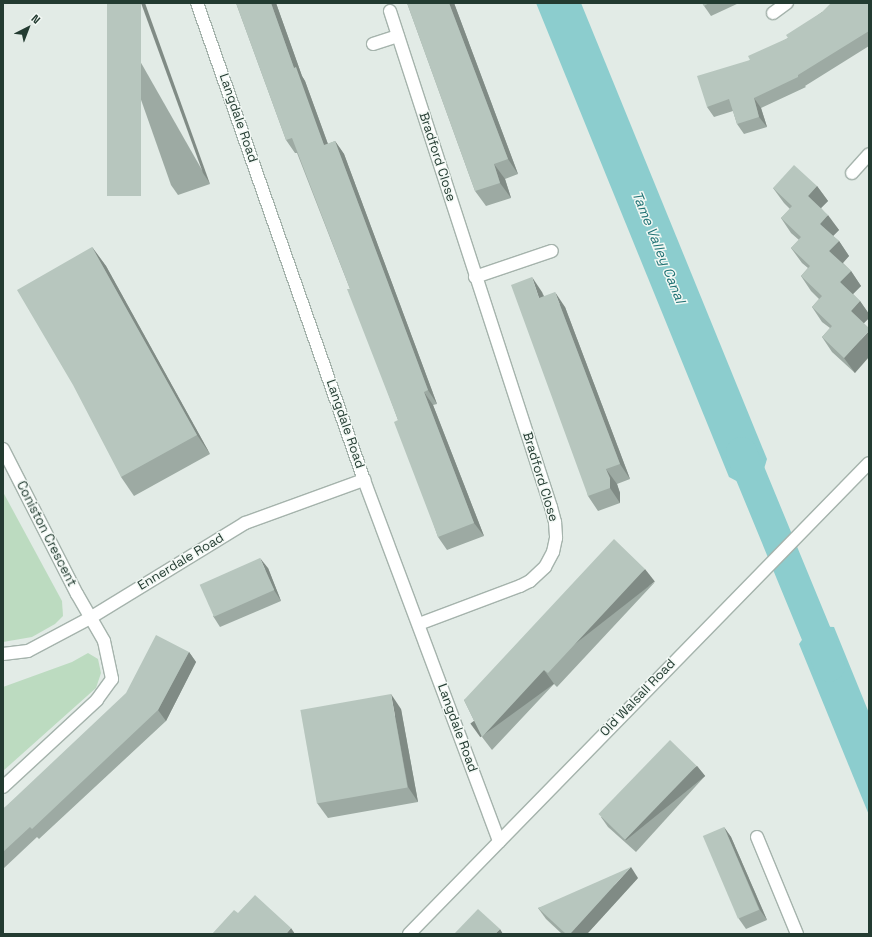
<!DOCTYPE html>
<html>
<head>
<meta charset="utf-8">
<style>
  body { margin:0 }
  #map { position:relative; width:872px; height:937px; overflow:hidden; background:#e2ebe6; font-family:"Space Grotesk",sans-serif }
  div>[style] { position:absolute }
  .green>* { inset:0; background:#bcdbc0 }
  .water>* { inset:0; background:#8ccdce }
  .canal>* { height:31px; margin:-15.5px; padding:0 15.5px; transform-origin:15.5px; border-radius:15.5px; background:#8ccdce }
  .roads { filter:drop-shadow(1px 0 #a5b3ac) drop-shadow(-1px 0 #a5b3ac) drop-shadow(0 1px #a5b3ac) drop-shadow(0 -1px #a5b3ac) }
  .minor>* { height:12px; margin:-6px; padding:0 6px; transform-origin:6px; border-radius:6px; background:#fff }
  .secondary>* { height:12px; margin:-6px; padding:0 6px; transform-origin:6px; border-radius:6px; background:#fff }
  .wall>* { inset:0; background:#9daaa3 }
  .shaded-wall>* { inset:0; background:#808b85; transform-origin:0 0 }
  .building>* { inset:0; background:#b7c6be; transform-origin:0 0 }
  span { translate:-50% -50%; white-space:nowrap; text-align:center; line-height:1.15; -webkit-text-stroke:3px #f2f8f4; paint-order:stroke }
  .street-label { font-size:13px; color:#233b31 }
  .water-label { font-size:14px; color:#207274; font-style:italic }
  .frame { position:absolute; inset:0; border:4px solid #233b31; pointer-events:none }
  .north { position:absolute; left:8px; top:8px; width:40px; height:40px; -webkit-text-stroke:3px #f2f8f4; paint-order:stroke; rotate:42deg; font-size:11px; font-weight:700; line-height:16px; text-align:center; color:#233b31 }
  .north::after { content:''; display:block; margin:auto; width:14px; height:18px; background:#233b31; clip-path:polygon(50% 0,100% 100%,50% 72%,0 100%) }
</style>
</head>
<body>
<div id="map">
  <div class="green">
    <i style="clip-path:polygon(3px 492px,62px 601px,63px 616px,55px 624px,32px 637px,3px 642px)"></i>
    <i style="clip-path:polygon(88px 653px,98px 659px,101px 673px,96px 688px,3px 771px,3px 687px,72px 662px)"></i>
  </div>
  <div class="water">
    <i style="clip-path:polygon(536px 3px,581px 3px,767px 459px,757px 492px,729px 477px)"></i>
    <i style="clip-path:polygon(812px 626px,834px 627px,869px 713px,869px 815px,799px 644px)"></i>
  </div>
  <div class="canal">
    <i style="left:741px;top:452px;width:231px;rotate:67.6deg"></i>
  </div>
  <div class="roads">
    <div class="minor">
      <i style="left:197px;top:3px;width:505px;rotate:70.7deg"></i>
      <i style="left:364px;top:480px;width:386px;rotate:69.5deg"></i>
      <i style="left:390px;top:11px;width:521px;rotate:72.02deg"></i>
      <i style="left:551px;top:507px;width:16px;rotate:75deg"></i>
      <i style="left:555px;top:522px;width:16px;rotate:86deg"></i>
      <i style="left:556px;top:538px;width:14px;rotate:102deg"></i>
      <i style="left:553px;top:552px;width:17px;rotate:118deg"></i>
      <i style="left:545px;top:567px;width:21px;rotate:137deg"></i>
      <i style="left:530px;top:581px;width:11px;rotate:153deg"></i>
      <i style="left:520px;top:586px;width:108px;rotate:159.4deg"></i>
      <i style="left:773px;top:13px;width:17px;rotate:-36deg"></i>
      <i style="left:373px;top:44px;width:26px;rotate:-18deg"></i>
      <i style="left:852px;top:173px;width:25px;rotate:-48deg"></i>
      <i style="left:475px;top:277px;width:81px;rotate:-18.7deg"></i>
      <i style="left:3px;top:449px;width:163px;rotate:63deg"></i>
      <i style="left:77px;top:594px;width:54px;rotate:60.1deg"></i>
      <i style="left:104px;top:641px;width:39px;rotate:78deg"></i>
      <i style="left:112px;top:679px;width:26px;rotate:126deg"></i>
      <i style="left:97px;top:700px;width:128px;rotate:137.2deg"></i>
      <i style="left:3px;top:654px;width:25px;rotate:-7deg"></i>
      <i style="left:28px;top:651px;width:70px;rotate:-28deg"></i>
      <i style="left:90px;top:618px;width:182px;rotate:-31.5deg"></i>
      <i style="left:245px;top:523px;width:127px;rotate:-19.9deg"></i>
      <i style="left:757px;top:837px;width:105px;rotate:67.6deg"></i>
    </div>
    <div class="secondary">
      <i style="left:409px;top:934px;width:658px;rotate:-45.68deg"></i>
    </div>
  </div>
  <div class="wall">
    <i style="clip-path:polygon(107px 3px,210px 184px,178px 195px,171px 185px)"></i>
    <i style="clip-path:polygon(236px 3px,276px 3px,302px 76px,305px 81px,328px 144px,335px 141px,344px 154px,437px 404px,433px 405px,484px 536px,447px 550px,438px 537px,398px 420px,350px 289px,297px 153px,295px 153px,286px 140px)"></i>
    <i style="clip-path:polygon(407px 3px,454px 3px,518px 174px,505px 179px,511px 198px,486px 206px,475px 191px)"></i>
    <i style="clip-path:polygon(702px 3px,739px 3px,711px 16px)"></i>
    <i style="clip-path:polygon(869px 3px,869px 46px,805px 86px,806px 87px,761px 108px,767px 127px,744px 134px,737px 124px,733px 111px,714px 117px,707px 107px,750px 60px,788px 38px,822px 12px)"></i>
    <i style="clip-path:polygon(817px 186px,828px 201px,821px 208px,839px 230px,833px 236px,839px 241px,849px 256px,843px 263px,851px 271px,861px 286px,853px 294px,860px 301px,869px 314px,869px 318px,864px 323px,855px 373px,832px 352px,822px 337px,830px 328px,822px 322px,812px 307px,819px 299px,811px 291px,801px 276px,808px 268px,802px 263px,791px 248px,799px 240px,791px 233px,781px 218px,790px 209px,784px 203px,773px 188px)"></i>
    <i style="clip-path:polygon(92px 247px,106px 266px,210px 454px,134px 496px,121px 477px)"></i>
    <i style="clip-path:polygon(542px 292px,544px 296px,565px 307px,630px 479px,617px 484px,620px 493px,620px 503px,598px 511px,588px 496px)"></i>
    <i style="clip-path:polygon(268px 568px,281px 601px,220px 627px,213px 616px)"></i>
    <i style="clip-path:polygon(655px 582px,557px 687px,554px 684px,492px 750px,482px 737px,464px 700px)"></i>
    <i style="clip-path:polygon(189px 652px,196px 662px,166px 721px,39px 839px,37px 837px,3px 869px,3px 809px)"></i>
    <i style="clip-path:polygon(401px 709px,418px 802px,328px 818px,317px 803px)"></i>
    <i style="clip-path:polygon(697px 766px,705px 776px,636px 852px,608px 827px,601px 817px)"></i>
    <i style="clip-path:polygon(724px 827px,731px 837px,767px 920px,746px 929px,739px 919px)"></i>
    <i style="clip-path:polygon(638px 878px,587px 934px,562px 934px,546px 919px,538px 908px)"></i>
  </div>
  <div class="shaded-wall">
    <i style="clip-path:polygon(141px 3px,145px 3px,210px 184px,203px 173px)"></i>
    <i style="clip-path:polygon(271px 3px,276px 3px,302px 76px,305px 81px,333px 158px,324px 145px,294px 68px)"></i>
    <i style="clip-path:polygon(449px 3px,454px 3px,518px 174px,508px 159px)"></i>
    <i style="clip-path:polygon(754px 98px,761px 108px,767px 127px,759px 117px)"></i>
    <i style="clip-path:polygon(335px 141px,344px 154px,437px 404px,428px 390px)"></i>
    <i style="clip-path:polygon(494px 164px,505px 179px,511px 198px,500px 183px)"></i>
    <i style="clip-path:polygon(817px 186px,828px 201px,819px 210px,808px 196px)"></i>
    <i style="clip-path:polygon(828px 215px,839px 230px,830px 239px,820px 224px)"></i>
    <i style="clip-path:polygon(839px 241px,849px 256px,840px 266px,829px 251px)"></i>
    <i style="clip-path:polygon(92px 247px,106px 266px,210px 454px,197px 435px)"></i>
    <i style="clip-path:polygon(851px 271px,861px 286px,850px 297px,840px 282px)"></i>
    <i style="clip-path:polygon(532px 277px,542px 292px,550px 313px,539px 298px)"></i>
    <i style="clip-path:polygon(555px 292px,565px 307px,630px 479px,620px 464px)"></i>
    <i style="clip-path:polygon(860px 301px,869px 314px,869px 318px,861px 326px,851px 311px)"></i>
    <i style="clip-path:polygon(869px 331px,869px 357px,855px 373px,844px 358px)"></i>
    <i style="clip-path:polygon(424px 392px,433px 405px,484px 536px,474px 523px)"></i>
    <i style="clip-path:polygon(606px 469px,617px 484px,620px 493px,620px 503px,610px 488px)"></i>
    <i style="clip-path:polygon(260px 558px,268px 568px,281px 601px,274px 590px)"></i>
    <i style="left:645px;top:569px;width:16px;height:142px;rotate:52deg"></i>
    <i style="clip-path:polygon(189px 652px,196px 662px,166px 721px,158px 710px)"></i>
    <i style="left:544px;top:670px;width:17px;height:91px;rotate:54deg"></i>
    <i style="clip-path:polygon(391px 694px,401px 709px,418px 802px,408px 787px)"></i>
    <i style="left:697px;top:766px;width:13px;height:102px;rotate:51deg"></i>
    <i style="clip-path:polygon(724px 827px,731px 837px,767px 920px,760px 910px)"></i>
    <i style="clip-path:polygon(631px 867px,638px 878px,587px 934px,570px 934px)"></i>
    <i style="clip-path:polygon(291px 928px,295px 934px,286px 934px)"></i>
    <i style="clip-path:polygon(500px 929px,503px 934px,495px 934px)"></i>
  </div>
  <div class="building">
    <i style="left:107px;top:3px;width:34px;height:193px"></i>
    <i style="clip-path:polygon(236px 3px,271px 3px,294px 68px,296px 67px,324px 145px,335px 141px,428px 390px,424px 392px,474px 523px,438px 537px,394px 422px,398px 420px,347px 289px,350px 289px,292px 138px,286px 140px)"></i>
    <i style="clip-path:polygon(407px 3px,449px 3px,508px 159px,494px 164px,500px 183px,475px 191px)"></i>
    <i style="clip-path:polygon(702px 3px,709px 3px,704px 6px)"></i>
    <i style="clip-path:polygon(831px 3px,869px 3px,869px 31px,798px 75px,798px 77px,754px 98px,759px 117px,737px 124px,729px 99px,707px 107px,697px 76px,750px 60px,748px 56px,788px 38px,786px 35px,822px 12px)"></i>
    <i style="clip-path:polygon(794px 165px,817px 186px,808px 196px,828px 215px,820px 224px,839px 241px,829px 251px,851px 271px,840px 282px,860px 301px,851px 311px,869px 328px,869px 331px,844px 358px,822px 337px,832px 326px,812px 307px,822px 296px,801px 276px,810px 266px,791px 248px,801px 237px,781px 218px,792px 206px,773px 188px)"></i>
    <i style="clip-path:polygon(92px 247px,197px 435px,121px 477px,73px 385px,17px 290px)"></i>
    <i style="clip-path:polygon(532px 277px,539px 298px,555px 292px,620px 464px,606px 469px,610px 478px,610px 488px,588px 496px,511px 285px)"></i>
    <i style="clip-path:polygon(614px 539px,645px 569px,548px 673px,544px 670px,482px 737px,464px 700px)"></i>
    <i style="left:260px;top:558px;width:35px;height:66px;rotate:66deg"></i>
    <i style="clip-path:polygon(156px 635px,189px 652px,158px 710px,32px 829px,30px 827px,3px 852px,3px 809px,126px 693px)"></i>
    <i style="left:391px;top:694px;width:95px;height:92px;rotate:80deg"></i>
    <i style="left:670px;top:740px;width:37px;height:103px;rotate:44deg"></i>
    <i style="left:724px;top:827px;width:90px;height:23px;rotate:67deg"></i>
    <i style="clip-path:polygon(631px 867px,570px 934px,566px 934px,538px 908px)"></i>
    <i style="clip-path:polygon(255px 895px,291px 928px,286px 934px,212px 934px,234px 910px,238px 913px)"></i>
    <i style="clip-path:polygon(478px 909px,500px 929px,495px 934px,454px 934px)"></i>
  </div>
  <div class="street-label">
    <span style="left:238px;top:118px;rotate:71deg">Langdale Road</span>
    <span style="left:437px;top:157px;rotate:72deg">Bradford Close</span>
    <span style="left:345px;top:424px;rotate:71deg">Langdale Road</span>
    <span style="left:540px;top:477px;rotate:73deg">Bradford Close</span>
    <span style="left:46px;top:534px;rotate:63deg">Coniston Crescent</span>
    <span style="left:181px;top:562px;rotate:-31deg">Ennerdale Road</span>
    <span style="left:638px;top:698px;rotate:-46deg">Old Walsall Road</span>
    <span style="left:457px;top:728px;rotate:70deg">Langdale Road</span>
  </div>
  <div class="water-label">
    <span style="left:659px;top:247px;rotate:68deg">Tame Valley Canal</span>
  </div>
  <div class="frame"></div>
  <div class="north">N</div>
</div>
</body>
</html>
